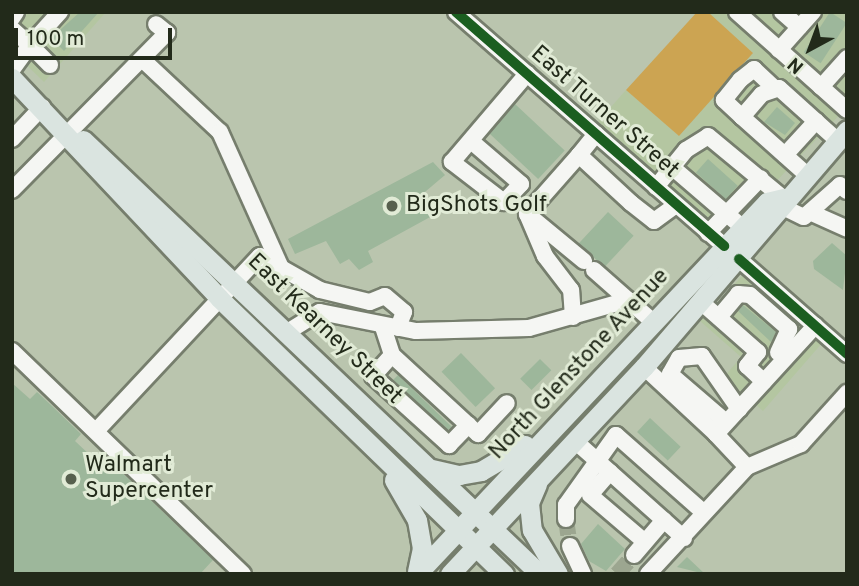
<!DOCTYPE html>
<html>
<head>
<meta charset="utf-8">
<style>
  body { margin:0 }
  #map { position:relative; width:859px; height:586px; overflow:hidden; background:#bac5ae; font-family:Overpass,sans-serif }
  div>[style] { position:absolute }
  .built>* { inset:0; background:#b4c6a1 }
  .green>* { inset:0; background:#cca452 }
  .building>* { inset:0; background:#9db79b; transform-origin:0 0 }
  .minor-tunnel>* { height:16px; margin-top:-8px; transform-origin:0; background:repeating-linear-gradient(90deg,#9ca690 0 16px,transparent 0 24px) }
  .roads { filter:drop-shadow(2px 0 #767e6d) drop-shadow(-2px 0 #767e6d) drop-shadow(0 2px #767e6d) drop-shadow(0 -2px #767e6d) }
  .minor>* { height:16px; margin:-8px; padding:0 8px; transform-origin:8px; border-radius:8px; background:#f5f6f3 }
  .major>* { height:19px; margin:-9.5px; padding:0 9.5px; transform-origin:9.5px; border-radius:9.5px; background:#dae4e0 }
  .cycleway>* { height:10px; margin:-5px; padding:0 5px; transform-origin:5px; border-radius:5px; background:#1b5e20 }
  .dots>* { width:19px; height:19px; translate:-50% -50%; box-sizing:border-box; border:4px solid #e1ebd6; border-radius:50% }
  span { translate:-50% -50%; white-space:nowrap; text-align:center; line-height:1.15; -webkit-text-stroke:6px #e1ebd6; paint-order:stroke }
  .street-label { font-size:23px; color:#222a1a }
  .poi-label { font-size:23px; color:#222a1a }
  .left { translate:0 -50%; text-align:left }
  .frame { position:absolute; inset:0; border:14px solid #222a1a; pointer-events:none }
  .north { position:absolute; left:775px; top:14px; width:70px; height:70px; -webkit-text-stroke:5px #e1ebd6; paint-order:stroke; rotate:221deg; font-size:19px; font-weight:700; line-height:28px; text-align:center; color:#222a1a }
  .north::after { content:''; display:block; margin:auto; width:24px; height:32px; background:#222a1a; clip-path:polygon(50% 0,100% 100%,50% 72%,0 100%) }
  .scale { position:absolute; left:14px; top:28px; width:158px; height:32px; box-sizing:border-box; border:4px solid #222a1a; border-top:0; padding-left:9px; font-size:21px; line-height:24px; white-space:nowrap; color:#222a1a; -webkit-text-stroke:5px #e1ebd6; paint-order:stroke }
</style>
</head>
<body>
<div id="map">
  <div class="built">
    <i style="clip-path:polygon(12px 12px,106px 12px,44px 82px,12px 51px)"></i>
    <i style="clip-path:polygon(708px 12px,847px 12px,847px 107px,726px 234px,594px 126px,626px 90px,678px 135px,753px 53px)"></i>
    <i style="clip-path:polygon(745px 273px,823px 342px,763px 411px,724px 377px,741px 357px,700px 321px)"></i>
  </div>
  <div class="green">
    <i style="clip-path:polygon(697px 12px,708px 12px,753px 53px,679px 136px,626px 90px)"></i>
  </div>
  <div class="building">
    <i style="clip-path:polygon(80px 12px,99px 12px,64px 51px,51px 38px)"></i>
    <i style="left:830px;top:12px;width:20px;height:48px;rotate:33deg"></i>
    <i style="left:515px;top:104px;width:68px;height:39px;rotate:43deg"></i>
    <i style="clip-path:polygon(777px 107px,795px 123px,785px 135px,764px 122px)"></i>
    <i style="left:708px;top:159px;width:40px;height:18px;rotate:42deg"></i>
    <i style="clip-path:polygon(433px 162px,445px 175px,419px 197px,432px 216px,368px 251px,373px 262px,359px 270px,349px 259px,340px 264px,326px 241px,295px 254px,288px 239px)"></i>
    <i style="left:608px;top:212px;width:35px;height:43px;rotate:43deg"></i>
    <i style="clip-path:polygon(832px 243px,847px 256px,843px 290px,814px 269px,813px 261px)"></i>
    <i style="clip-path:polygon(743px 305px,776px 332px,771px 342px,738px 311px)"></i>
    <i style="left:461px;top:353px;width:49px;height:27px;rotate:46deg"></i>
    <i style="left:540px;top:359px;width:16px;height:28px;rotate:45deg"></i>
    <i style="clip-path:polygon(398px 375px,452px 427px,448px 430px,393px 380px)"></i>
    <i style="clip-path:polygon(12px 383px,30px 399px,37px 392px,52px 406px,81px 434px,75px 441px,110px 474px,116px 467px,213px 560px,200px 574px,12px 574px)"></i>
    <i style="left:650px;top:418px;width:42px;height:19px;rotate:43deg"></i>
    <i style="clip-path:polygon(598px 524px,625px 549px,606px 571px,589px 561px,581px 544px)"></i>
    <i style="clip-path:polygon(687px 557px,705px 574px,677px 567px)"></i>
  </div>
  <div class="minor-tunnel">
    <i style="left:566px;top:519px;width:27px;rotate:82deg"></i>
    <i style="left:617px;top:574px;width:25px;rotate:-48deg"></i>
  </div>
  <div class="roads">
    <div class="minor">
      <i style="left:456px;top:12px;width:356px;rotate:41.1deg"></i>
      <i style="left:737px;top:12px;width:147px;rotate:41.7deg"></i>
      <i style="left:782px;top:12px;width:23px;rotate:41deg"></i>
      <i style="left:12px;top:18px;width:7px;rotate:-56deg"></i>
      <i style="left:12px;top:29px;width:24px;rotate:42deg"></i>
      <i style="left:30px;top:45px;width:31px;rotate:126deg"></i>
      <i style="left:779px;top:50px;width:51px;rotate:-48.2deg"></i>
      <i style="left:143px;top:60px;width:105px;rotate:43.1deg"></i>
      <i style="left:220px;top:132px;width:151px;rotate:65.8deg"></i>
      <i style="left:50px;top:65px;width:28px;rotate:-135deg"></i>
      <i style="left:30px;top:45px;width:45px;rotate:-47.7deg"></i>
      <i style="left:821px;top:87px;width:39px;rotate:-48deg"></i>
      <i style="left:742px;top:117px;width:25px;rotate:-137deg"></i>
      <i style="left:724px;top:100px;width:26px;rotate:-51deg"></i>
      <i style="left:740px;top:80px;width:18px;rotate:-38deg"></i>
      <i style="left:754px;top:69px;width:26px;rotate:43deg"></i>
      <i style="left:596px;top:134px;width:27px;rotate:129deg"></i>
      <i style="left:579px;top:155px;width:71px;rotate:42.7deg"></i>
      <i style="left:631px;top:203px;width:29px;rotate:38deg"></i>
      <i style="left:654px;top:221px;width:27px;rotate:-36deg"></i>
      <i style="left:12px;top:139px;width:44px;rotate:-46.8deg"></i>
      <i style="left:471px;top:141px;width:66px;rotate:40.7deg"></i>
      <i style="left:521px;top:184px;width:25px;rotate:133deg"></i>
      <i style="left:504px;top:202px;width:66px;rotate:-142.4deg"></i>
      <i style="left:452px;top:162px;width:116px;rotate:-49.6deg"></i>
      <i style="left:785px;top:155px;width:46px;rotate:-47.6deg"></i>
      <i style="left:672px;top:167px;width:92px;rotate:40.6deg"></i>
      <i style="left:806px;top:174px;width:86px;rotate:-138.3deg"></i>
      <i style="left:742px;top:117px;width:30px;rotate:-49deg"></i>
      <i style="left:762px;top:94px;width:18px;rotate:-19deg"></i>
      <i style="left:779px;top:88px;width:78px;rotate:41.9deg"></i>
      <i style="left:656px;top:187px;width:48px;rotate:-51deg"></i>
      <i style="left:686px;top:150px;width:26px;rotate:-32deg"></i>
      <i style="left:708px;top:136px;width:97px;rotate:39.6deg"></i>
      <i style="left:12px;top:190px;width:221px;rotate:-45.4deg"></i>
      <i style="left:167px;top:33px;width:14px;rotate:-141deg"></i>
      <i style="left:781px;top:206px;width:25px;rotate:26deg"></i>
      <i style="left:804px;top:217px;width:48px;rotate:-41.6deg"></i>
      <i style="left:840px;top:185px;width:9px;rotate:41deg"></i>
      <i style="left:527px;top:214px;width:74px;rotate:39.5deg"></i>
      <i style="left:814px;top:214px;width:36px;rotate:24deg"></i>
      <i style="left:708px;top:233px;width:76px;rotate:-46.1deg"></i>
      <i style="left:739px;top:259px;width:144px;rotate:41.3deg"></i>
      <i style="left:594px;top:270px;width:45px;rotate:41.4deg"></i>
      <i style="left:701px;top:302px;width:76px;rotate:41.3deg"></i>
      <i style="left:758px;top:352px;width:18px;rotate:128deg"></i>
      <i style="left:747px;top:366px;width:23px;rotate:43deg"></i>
      <i style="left:573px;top:317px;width:27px;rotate:-94deg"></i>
      <i style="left:571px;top:290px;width:43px;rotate:-127.4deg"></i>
      <i style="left:545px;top:256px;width:46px;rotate:-113.2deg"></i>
      <i style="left:527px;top:214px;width:79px;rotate:-48.6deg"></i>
      <i style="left:719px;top:317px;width:30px;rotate:-50deg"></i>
      <i style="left:738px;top:294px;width:12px;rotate:5deg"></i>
      <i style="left:750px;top:295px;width:52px;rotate:41.1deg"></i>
      <i style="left:789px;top:329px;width:26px;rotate:115deg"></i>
      <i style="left:383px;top:327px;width:29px;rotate:72deg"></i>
      <i style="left:392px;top:355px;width:117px;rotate:42.6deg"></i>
      <i style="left:478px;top:434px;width:42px;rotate:-46.9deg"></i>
      <i style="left:289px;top:331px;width:36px;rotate:-32deg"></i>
      <i style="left:320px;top:312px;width:98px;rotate:11.2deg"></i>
      <i style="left:416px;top:331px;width:113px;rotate:-1.5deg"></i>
      <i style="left:529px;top:328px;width:103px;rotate:-15.8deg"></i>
      <i style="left:628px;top:300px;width:33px;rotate:41deg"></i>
      <i style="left:12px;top:351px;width:321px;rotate:44deg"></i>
      <i style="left:392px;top:355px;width:28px;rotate:132deg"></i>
      <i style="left:373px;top:376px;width:103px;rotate:42.2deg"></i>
      <i style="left:449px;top:445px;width:28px;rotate:-46deg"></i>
      <i style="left:644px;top:367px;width:98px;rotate:42.9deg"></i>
      <i style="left:716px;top:434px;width:147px;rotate:-47.5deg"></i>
      <i style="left:726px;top:422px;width:74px;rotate:-139.4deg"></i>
      <i style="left:670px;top:374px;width:18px;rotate:-61deg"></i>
      <i style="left:679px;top:358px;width:23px;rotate:-5deg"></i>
      <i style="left:702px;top:356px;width:65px;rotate:55.1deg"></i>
      <i style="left:97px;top:430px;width:238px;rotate:-46.9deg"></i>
      <i style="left:260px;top:256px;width:69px;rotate:29.5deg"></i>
      <i style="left:320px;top:290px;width:51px;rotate:13.5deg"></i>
      <i style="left:370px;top:302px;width:16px;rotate:-22deg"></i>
      <i style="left:385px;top:296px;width:25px;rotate:40deg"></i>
      <i style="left:404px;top:312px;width:17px;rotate:111deg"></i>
      <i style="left:716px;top:434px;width:45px;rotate:46.8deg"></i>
      <i style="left:575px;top:441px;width:146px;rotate:41.7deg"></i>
      <i style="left:610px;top:472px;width:30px;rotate:131deg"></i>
      <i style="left:590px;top:495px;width:72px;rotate:40.5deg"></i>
      <i style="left:566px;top:519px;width:14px;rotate:-90deg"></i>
      <i style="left:566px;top:505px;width:86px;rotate:-54.5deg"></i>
      <i style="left:616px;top:435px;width:116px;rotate:41.5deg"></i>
      <i style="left:570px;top:546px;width:31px;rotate:65deg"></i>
      <i style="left:634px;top:555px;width:46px;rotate:-49.4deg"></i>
      <i style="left:648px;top:574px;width:146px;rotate:-47.2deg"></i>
      <i style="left:747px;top:467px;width:59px;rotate:-23.1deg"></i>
      <i style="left:801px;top:444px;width:69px;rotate:-48deg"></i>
    </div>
    <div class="major">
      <i style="left:12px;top:78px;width:302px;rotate:46.7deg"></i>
      <i style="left:219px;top:298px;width:397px;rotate:44.1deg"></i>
      <i style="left:83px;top:140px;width:630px;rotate:43.52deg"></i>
      <i style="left:432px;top:469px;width:28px;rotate:13deg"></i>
      <i style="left:459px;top:475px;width:22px;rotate:-10deg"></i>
      <i style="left:481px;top:471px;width:51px;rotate:-30.6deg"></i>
      <i style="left:394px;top:480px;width:46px;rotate:60.1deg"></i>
      <i style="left:417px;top:520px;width:28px;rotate:80deg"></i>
      <i style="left:422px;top:548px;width:24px;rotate:102deg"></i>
      <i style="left:537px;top:484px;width:21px;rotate:113deg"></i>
      <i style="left:529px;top:503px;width:27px;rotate:84deg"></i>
      <i style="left:532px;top:530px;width:51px;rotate:59.4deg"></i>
      <i style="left:417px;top:574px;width:511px;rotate:-46.75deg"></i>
      <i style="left:767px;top:202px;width:16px;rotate:-14deg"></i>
      <i style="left:450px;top:574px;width:284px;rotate:-46.9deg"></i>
      <i style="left:644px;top:367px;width:312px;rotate:-49.4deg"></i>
    </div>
  </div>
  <div class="cycleway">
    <i style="left:456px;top:12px;width:356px;rotate:41.1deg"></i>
    <i style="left:739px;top:259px;width:144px;rotate:41.3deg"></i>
  </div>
  <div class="dots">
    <i style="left:392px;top:206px;background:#57604e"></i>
    <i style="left:71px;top:479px;background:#57604e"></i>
  </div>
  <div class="street-label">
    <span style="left:604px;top:113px;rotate:41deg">East Turner Street</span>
    <span style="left:324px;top:330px;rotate:44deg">East Kearney Street</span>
    <span style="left:580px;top:365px;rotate:-47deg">North Glenstone Avenue</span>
  </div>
  <div class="poi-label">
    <span class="left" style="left:406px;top:206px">BigShots Golf</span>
    <span class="left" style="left:85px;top:479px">Walmart<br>Supercenter</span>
  </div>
  <div class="frame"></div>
  <div class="north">N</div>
  <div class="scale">100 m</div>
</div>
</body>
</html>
